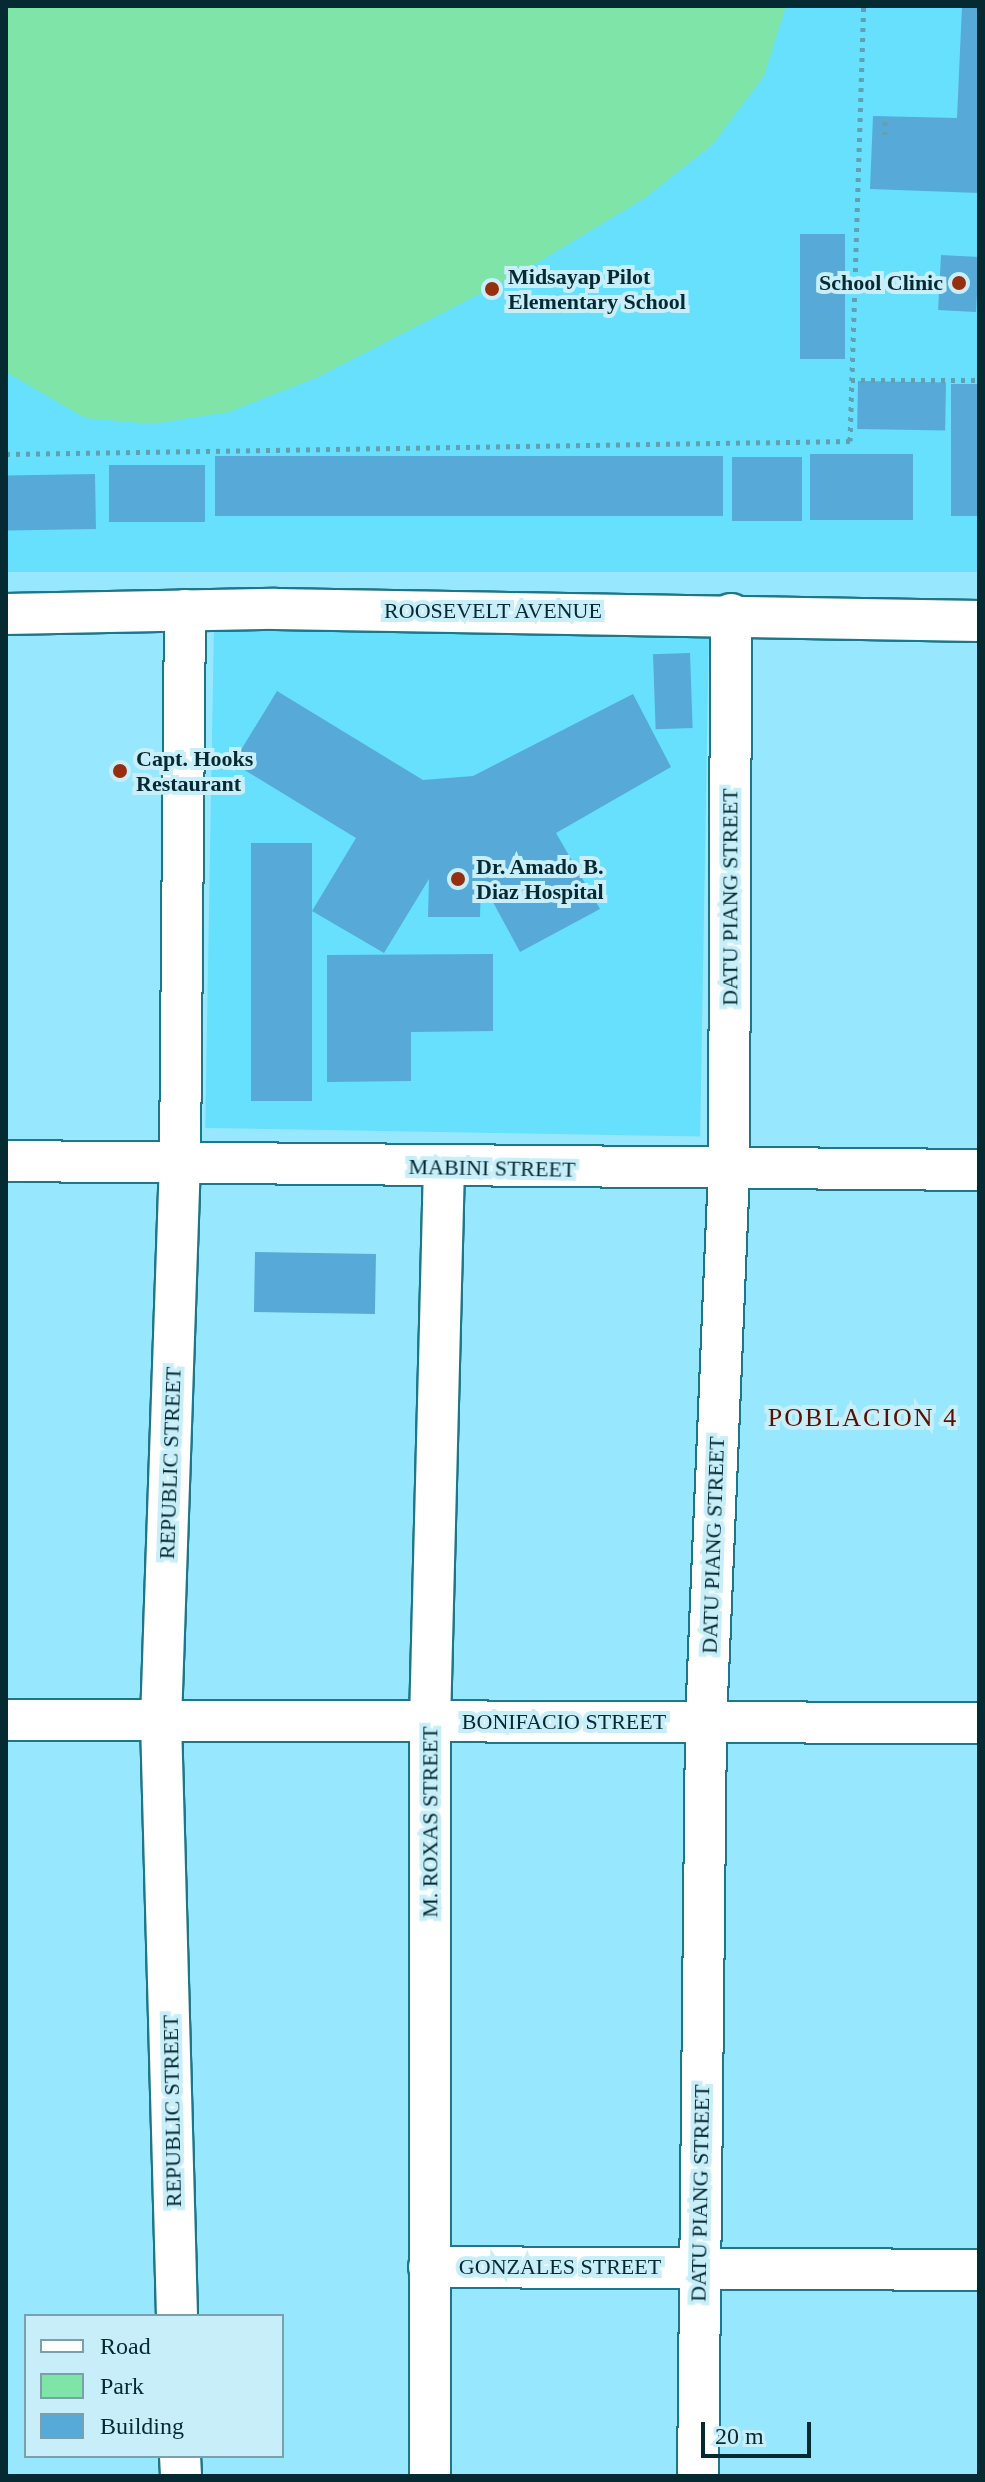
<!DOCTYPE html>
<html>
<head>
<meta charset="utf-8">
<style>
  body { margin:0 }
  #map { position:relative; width:985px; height:2482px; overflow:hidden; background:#97e8fe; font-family:Georgia,serif }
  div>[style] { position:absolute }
  .built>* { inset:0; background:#66e0fd; transform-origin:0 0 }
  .green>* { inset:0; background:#7fe4a8 }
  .building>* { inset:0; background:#57a9d8; transform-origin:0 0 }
  .path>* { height:5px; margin-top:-2.5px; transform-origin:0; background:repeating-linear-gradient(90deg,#60a0b1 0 4px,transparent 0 10px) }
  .roads { filter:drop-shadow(2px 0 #1e7689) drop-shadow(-2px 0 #1e7689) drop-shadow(0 2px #1e7689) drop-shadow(0 -2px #1e7689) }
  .minor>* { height:40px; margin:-20px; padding:0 20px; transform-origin:20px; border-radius:20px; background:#fff }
  .dots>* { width:22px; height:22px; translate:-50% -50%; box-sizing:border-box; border:4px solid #c8eff9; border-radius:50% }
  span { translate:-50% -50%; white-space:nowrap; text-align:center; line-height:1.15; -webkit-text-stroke:8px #c8eff9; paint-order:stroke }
  .poi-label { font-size:22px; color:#062a32; font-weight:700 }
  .left { translate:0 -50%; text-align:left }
  .right { translate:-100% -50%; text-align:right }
  .street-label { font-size:22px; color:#062a32 }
  .quarter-label { font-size:26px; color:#541201; letter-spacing:2px }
  .frame { position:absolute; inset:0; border:8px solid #062a32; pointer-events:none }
  .legend { position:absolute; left:24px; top:2314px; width:260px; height:144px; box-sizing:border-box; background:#c8eff9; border:2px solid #7aa0a9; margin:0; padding:10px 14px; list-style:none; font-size:24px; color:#062a32 }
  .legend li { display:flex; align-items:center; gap:16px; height:40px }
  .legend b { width:40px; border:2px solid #7aa0a9 }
  .scale { position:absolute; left:701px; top:2422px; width:110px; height:36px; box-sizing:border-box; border:4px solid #062a32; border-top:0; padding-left:10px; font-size:24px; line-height:28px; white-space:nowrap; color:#062a32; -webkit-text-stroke:6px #c8eff9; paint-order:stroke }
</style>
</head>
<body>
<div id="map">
  <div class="built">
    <i style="left:6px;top:6px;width:973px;height:566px"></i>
    <i style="left:214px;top:624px;width:495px;height:504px;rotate:1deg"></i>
  </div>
  <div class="green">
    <i style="clip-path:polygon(6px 6px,786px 6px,764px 76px,713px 144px,645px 198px,517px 275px,318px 377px,229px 412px,152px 424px,85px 418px,6px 372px)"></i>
  </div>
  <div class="building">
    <i style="clip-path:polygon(962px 6px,979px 6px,979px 193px,870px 189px,873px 116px,957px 118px)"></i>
    <i style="left:800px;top:234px;width:45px;height:125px"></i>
    <i style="left:941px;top:255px;width:38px;height:55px;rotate:3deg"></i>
    <i style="left:858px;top:381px;width:88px;height:48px;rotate:1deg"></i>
    <i style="left:951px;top:384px;width:28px;height:132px"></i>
    <i style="left:913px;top:454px;width:66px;height:103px;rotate:90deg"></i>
    <i style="left:723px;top:456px;width:60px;height:508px;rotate:90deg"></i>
    <i style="left:802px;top:457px;width:64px;height:70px;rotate:90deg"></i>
    <i style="left:109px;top:465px;width:96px;height:57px"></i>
    <i style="left:95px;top:474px;width:55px;height:89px;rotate:89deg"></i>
    <i style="left:690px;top:653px;width:75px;height:37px;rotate:88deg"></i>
    <i style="clip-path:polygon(277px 691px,423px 780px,473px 776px,633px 694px,671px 767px,556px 833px,600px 909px,520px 952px,481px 880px,480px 917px,428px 917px,429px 879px,384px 953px,312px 911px,356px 838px,233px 763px)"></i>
    <i style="left:251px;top:843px;width:61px;height:258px"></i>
    <i style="clip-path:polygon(493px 954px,493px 1031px,411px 1032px,411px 1081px,327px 1082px,327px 955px)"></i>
    <i style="left:255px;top:1252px;width:121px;height:60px;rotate:1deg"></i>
  </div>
  <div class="path">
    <i style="left:885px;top:135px;width:19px;rotate:-90deg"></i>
    <i style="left:851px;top:380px;width:128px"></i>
    <i style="left:6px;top:454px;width:844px;rotate:-0.88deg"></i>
    <i style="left:850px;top:441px;width:435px;rotate:-88.2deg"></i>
  </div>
  <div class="roads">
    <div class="minor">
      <i style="left:6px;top:614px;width:269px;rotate:-1.1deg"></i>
      <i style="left:275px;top:609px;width:704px;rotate:0.98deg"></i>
      <i style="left:6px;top:1161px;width:973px;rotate:0.53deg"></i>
      <i style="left:6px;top:1720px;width:973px;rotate:0.18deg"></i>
      <i style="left:429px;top:2267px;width:550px;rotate:0.31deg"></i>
      <i style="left:177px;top:2316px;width:595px;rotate:-91.54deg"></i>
      <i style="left:161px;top:1721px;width:562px;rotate:-88.06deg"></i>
      <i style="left:180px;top:1159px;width:549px;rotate:-89.48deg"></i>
      <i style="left:180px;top:2456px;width:20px;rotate:87deg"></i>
      <i style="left:430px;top:2476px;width:754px;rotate:-90deg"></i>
      <i style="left:430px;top:1722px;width:555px;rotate:-88.56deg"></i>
      <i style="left:698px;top:2476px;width:754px;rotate:-89.39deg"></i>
      <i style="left:706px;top:1722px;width:550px;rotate:-87.61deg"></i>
      <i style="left:729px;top:1172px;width:558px;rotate:-89.79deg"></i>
    </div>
  </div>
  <div class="dots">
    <i style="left:959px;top:283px;background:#962f10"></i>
    <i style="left:492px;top:289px;background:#962f10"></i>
    <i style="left:120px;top:771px;background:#962f10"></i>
    <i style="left:458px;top:879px;background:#962f10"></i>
  </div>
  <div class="poi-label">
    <span class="left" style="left:508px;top:289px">Midsayap Pilot<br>Elementary School</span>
    <span class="right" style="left:943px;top:283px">School Clinic</span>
    <span class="left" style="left:136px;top:771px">Capt. Hooks<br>Restaurant</span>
    <span class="left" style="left:476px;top:879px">Dr. Amado B.<br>Diaz Hospital</span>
  </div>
  <div class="street-label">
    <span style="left:493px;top:611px">ROOSEVELT AVENUE</span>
    <span style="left:730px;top:897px;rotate:-90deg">DATU PIANG STREET</span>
    <span style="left:492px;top:1168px;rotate:1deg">MABINI STREET</span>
    <span style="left:170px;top:1463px;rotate:-88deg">REPUBLIC STREET</span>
    <span style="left:713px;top:1545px;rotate:-88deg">DATU PIANG STREET</span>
    <span style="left:564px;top:1722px">BONIFACIO STREET</span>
    <span style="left:430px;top:1822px;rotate:-90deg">M. ROXAS STREET</span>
    <span style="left:172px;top:2111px;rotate:-91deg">REPUBLIC STREET</span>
    <span style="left:700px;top:2193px;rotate:-89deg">DATU PIANG STREET</span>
    <span style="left:560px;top:2267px">GONZALES STREET</span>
  </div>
  <div class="quarter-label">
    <span style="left:863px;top:1418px">POBLACION 4</span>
  </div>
  <div class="frame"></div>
  <ul class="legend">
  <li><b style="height:10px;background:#fff"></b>Road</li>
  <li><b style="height:22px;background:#7fe4a8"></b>Park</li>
  <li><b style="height:22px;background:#57a9d8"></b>Building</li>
  </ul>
  <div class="scale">20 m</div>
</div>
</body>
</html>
